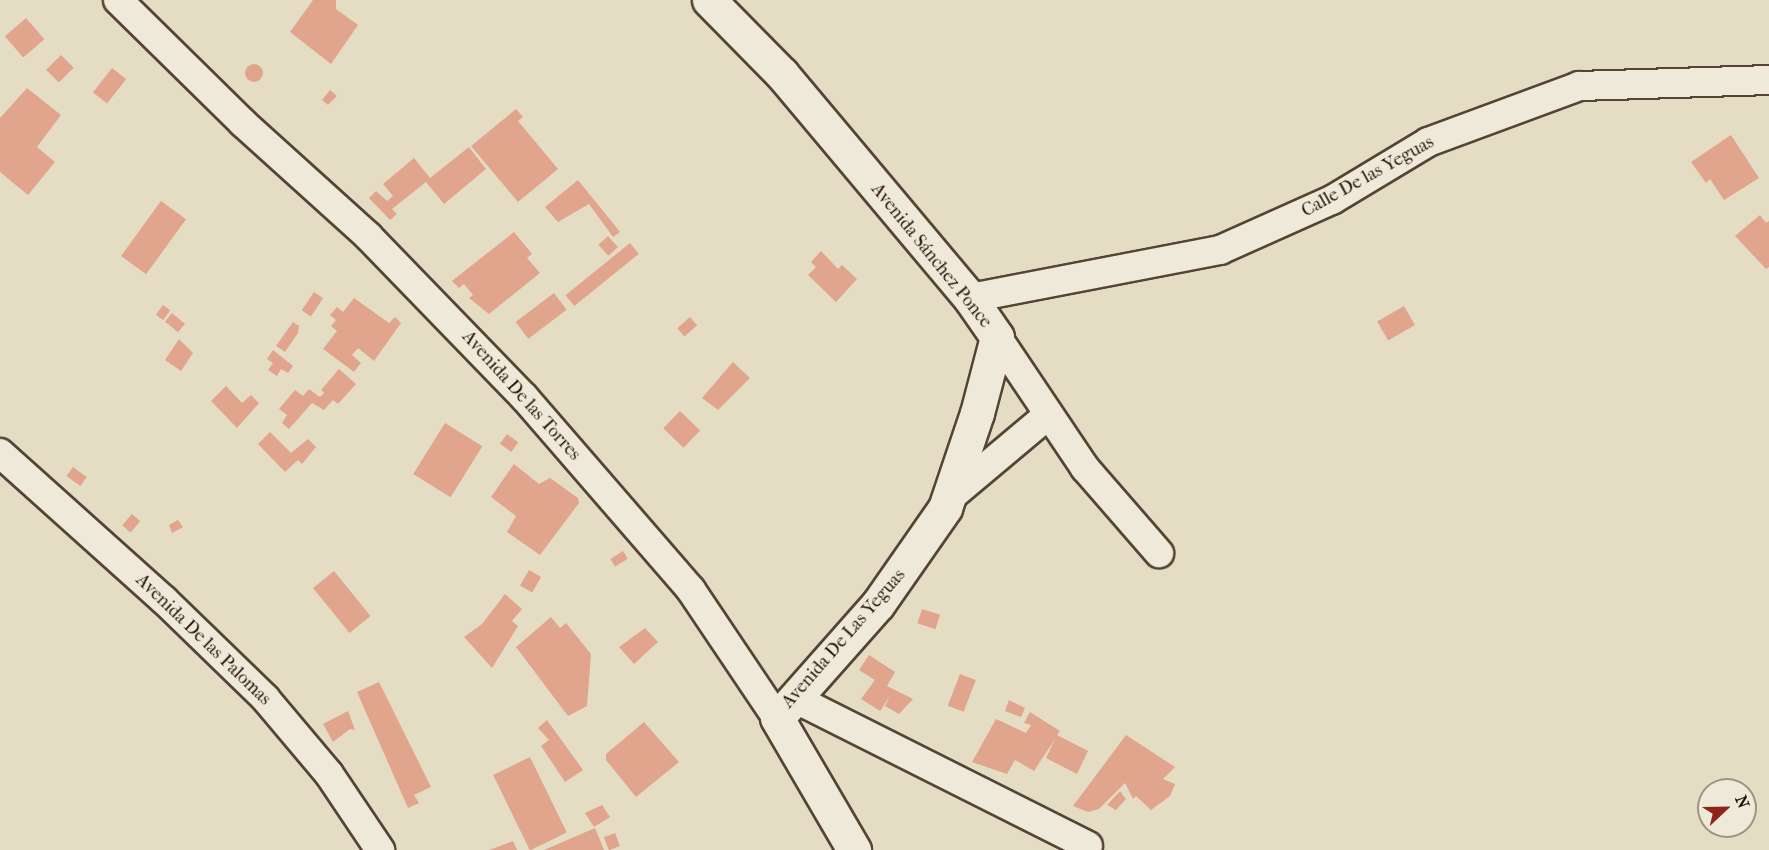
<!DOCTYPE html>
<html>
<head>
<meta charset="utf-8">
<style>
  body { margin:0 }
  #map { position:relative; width:1769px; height:850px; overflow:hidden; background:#e5ddc3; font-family:"IM FELL French Canon",serif }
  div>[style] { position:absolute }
  .building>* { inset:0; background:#e1a48d; transform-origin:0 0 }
  .round { border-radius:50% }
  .roads { filter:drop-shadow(2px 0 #554337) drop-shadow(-2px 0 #554337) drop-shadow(0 2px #554337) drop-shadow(0 -2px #554337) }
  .minor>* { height:28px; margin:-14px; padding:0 14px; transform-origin:14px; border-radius:14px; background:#eee9d8 }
  .tertiary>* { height:33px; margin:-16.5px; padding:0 16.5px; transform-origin:16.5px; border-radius:16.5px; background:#eee9d8 }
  span { translate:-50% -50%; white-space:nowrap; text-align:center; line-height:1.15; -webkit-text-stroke:5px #eee9d8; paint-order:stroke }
  .street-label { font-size:18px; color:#251008 }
  .north { position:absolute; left:1697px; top:778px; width:60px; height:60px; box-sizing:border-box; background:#eee9d8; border:2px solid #9e9285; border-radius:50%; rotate:68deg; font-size:16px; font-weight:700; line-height:24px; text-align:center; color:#251008 }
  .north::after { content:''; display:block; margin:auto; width:21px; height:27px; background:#8f2418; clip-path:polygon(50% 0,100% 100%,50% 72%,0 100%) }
</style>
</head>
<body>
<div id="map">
  <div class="building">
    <i style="clip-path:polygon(313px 0,336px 0,336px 9px,358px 25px,331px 64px,290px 32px)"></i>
    <i style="left:26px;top:18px;width:28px;height:28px;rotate:49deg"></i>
    <i style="left:61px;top:55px;width:18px;height:21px;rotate:45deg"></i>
    <i class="round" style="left:245px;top:64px;width:18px;height:18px"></i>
    <i style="left:112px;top:68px;width:18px;height:31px;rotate:38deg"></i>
    <i style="clip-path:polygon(27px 88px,61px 115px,37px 147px,55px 162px,28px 195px,0 172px,0 118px)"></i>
    <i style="clip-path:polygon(330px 90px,337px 96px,328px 105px,322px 100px)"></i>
    <i style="clip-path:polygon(516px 109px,523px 117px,518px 121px,558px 169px,518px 202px,471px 146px)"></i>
    <i style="clip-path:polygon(1731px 135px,1759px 178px,1724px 200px,1710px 179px,1706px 183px,1691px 162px)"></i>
    <i style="clip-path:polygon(469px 147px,486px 169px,444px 204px,426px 182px,392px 209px,397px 214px,390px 220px,369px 198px,376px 191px,387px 201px,393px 196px,383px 184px,414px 158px,430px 178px)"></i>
    <i style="clip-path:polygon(578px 180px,620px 232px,613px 237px,589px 204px,558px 222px,545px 207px)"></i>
    <i style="left:161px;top:201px;width:31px;height:68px;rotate:36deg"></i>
    <i style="clip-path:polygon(1760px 215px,1766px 223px,1769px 221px,1769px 267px,1766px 269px,1735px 236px)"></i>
    <i style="clip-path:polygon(514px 232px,532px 254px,527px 258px,540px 273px,489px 314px,469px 298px,473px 295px,464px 284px,459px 288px,452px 281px)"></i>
    <i style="left:608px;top:236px;width:15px;height:13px;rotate:48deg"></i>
    <i style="left:630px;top:243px;width:14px;height:83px;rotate:51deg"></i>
    <i style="clip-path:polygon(821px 251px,838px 269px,842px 265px,857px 279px,836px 302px,808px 275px,816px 267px,811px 262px)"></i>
    <i style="left:314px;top:292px;width:11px;height:22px;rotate:34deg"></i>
    <i style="left:554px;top:293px;width:21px;height:48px;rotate:53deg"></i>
    <i style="clip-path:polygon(354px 298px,389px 323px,395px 317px,401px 323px,374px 361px,358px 348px,352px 355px,361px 363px,354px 372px,323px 349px,337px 331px,331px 326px,336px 320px,330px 315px,337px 307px,343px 312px)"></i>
    <i style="left:163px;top:305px;width:9px;height:12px;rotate:36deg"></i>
    <i style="left:1404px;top:306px;width:22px;height:31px;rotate:60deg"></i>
    <i style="left:172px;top:313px;width:17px;height:11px;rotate:40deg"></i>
    <i style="left:690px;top:317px;width:11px;height:17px;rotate:49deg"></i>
    <i style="clip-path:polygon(293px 322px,299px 326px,298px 333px,285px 352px,276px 346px)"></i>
    <i style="clip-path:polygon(179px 339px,193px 353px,181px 371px,165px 360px)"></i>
    <i style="clip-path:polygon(273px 350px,293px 366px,288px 373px,281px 369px,277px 376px,268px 370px,273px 363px,267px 359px)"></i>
    <i style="clip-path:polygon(733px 362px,750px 378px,718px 410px,702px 398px)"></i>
    <i style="clip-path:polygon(339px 369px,356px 384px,338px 404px,333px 400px,324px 410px,312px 403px,289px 429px,282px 423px,287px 415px,279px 409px,295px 390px,303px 396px,309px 389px,320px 397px,324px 393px,321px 390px)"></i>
    <i style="clip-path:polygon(226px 386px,242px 403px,251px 395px,259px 403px,237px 428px,211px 401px)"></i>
    <i style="left:680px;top:411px;width:28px;height:24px;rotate:44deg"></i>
    <i style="left:445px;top:423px;width:44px;height:60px;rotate:32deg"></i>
    <i style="clip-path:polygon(270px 432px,291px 453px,308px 439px,316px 447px,302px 464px,298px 460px,285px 472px,258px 444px)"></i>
    <i style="left:507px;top:434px;width:14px;height:12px;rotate:36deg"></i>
    <i style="clip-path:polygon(514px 464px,539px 484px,550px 478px,578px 498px,579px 503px,540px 555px,507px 532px,516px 516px,491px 497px)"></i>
    <i style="left:73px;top:467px;width:17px;height:11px;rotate:36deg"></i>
    <i style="left:132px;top:514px;width:11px;height:15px;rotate:41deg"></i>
    <i style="clip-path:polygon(178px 520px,183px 527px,172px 533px,169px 525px)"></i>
    <i style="left:623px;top:551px;width:9px;height:15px;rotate:58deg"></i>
    <i style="left:529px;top:570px;width:14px;height:18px;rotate:30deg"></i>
    <i style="left:334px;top:571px;width:58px;height:27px;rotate:51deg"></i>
    <i style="clip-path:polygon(505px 594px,522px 609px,512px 621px,518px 626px,492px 668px,464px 637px,482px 624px)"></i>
    <i style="left:922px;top:609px;width:19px;height:15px;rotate:18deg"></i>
    <i style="clip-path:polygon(551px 617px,560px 628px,566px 623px,591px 654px,587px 706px,568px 716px,516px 647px)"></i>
    <i style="clip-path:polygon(645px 628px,658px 642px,634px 664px,619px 647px)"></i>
    <i style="clip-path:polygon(869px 655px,895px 672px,887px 686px,913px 699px,899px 714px,885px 706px,890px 696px,880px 711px,861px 699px,875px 680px,859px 670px)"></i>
    <i style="left:960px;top:674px;width:17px;height:34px;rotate:21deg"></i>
    <i style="clip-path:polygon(379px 682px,431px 787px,414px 795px,419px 803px,408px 808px,357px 692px)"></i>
    <i style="clip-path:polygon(1009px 700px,1025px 708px,1021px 717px,1005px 711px)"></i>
    <i style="clip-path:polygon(348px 711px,355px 730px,350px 729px,333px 742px,323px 724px)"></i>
    <i style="clip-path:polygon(1030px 712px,1060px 731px,1057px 735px,1088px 751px,1077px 774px,1046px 758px,1055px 739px,1034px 771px,1015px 760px,1007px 774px,972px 762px,996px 719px,1026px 733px,1031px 725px,1024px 723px)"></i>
    <i style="clip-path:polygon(547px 720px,583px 770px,565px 782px,541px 746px,549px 740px,538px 728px)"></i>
    <i style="clip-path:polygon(644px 722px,679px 762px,636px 797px,606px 760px,606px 754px)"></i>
    <i style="clip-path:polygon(1126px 735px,1175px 767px,1163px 779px,1175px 784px,1170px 796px,1151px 810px,1136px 796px,1133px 799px,1125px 783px,1099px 809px,1088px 812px,1073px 806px)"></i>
    <i style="left:530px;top:757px;width:84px;height:41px;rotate:64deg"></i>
    <i style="clip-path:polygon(1120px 791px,1126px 799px,1116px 810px,1107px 805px)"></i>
    <i style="clip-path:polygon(602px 805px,610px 817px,594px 827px,585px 813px)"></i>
    <i style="clip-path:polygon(595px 828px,604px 850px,544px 850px)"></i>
    <i style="left:615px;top:833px;width:14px;height:12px;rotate:69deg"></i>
    <i style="clip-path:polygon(513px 841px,517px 850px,489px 850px)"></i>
  </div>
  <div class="roads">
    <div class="minor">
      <i style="left:118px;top:0;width:175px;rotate:44.5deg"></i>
      <i style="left:243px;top:123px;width:169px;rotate:42.1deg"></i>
      <i style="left:368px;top:236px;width:224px;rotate:45.9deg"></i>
      <i style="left:524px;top:397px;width:255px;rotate:49.1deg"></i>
      <i style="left:691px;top:590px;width:154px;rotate:56.1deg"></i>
      <i style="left:970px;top:298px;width:255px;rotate:-10.9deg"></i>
      <i style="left:1220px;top:250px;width:123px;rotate:-24.1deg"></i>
      <i style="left:1332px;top:200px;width:112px;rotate:-31.1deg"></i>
      <i style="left:1428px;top:142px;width:161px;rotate:-20.3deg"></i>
      <i style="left:1579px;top:86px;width:190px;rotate:-1.8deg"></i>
      <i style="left:997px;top:337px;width:158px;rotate:56.1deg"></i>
      <i style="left:1085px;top:468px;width:113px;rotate:49deg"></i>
      <i style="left:0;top:453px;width:220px;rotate:41.9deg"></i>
      <i style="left:164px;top:600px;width:141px;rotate:44.1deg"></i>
      <i style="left:265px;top:698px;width:99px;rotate:49.9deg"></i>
      <i style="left:329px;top:774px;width:92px;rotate:56.1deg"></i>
      <i style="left:948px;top:499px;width:131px;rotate:-40deg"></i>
      <i style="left:794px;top:698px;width:329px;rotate:26.7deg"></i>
    </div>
    <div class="tertiary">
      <i style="left:709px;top:0;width:104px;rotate:45.4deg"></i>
      <i style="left:782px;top:74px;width:292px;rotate:50deg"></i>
      <i style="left:970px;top:298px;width:47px;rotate:55.3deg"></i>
      <i style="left:997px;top:337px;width:79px;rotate:104.7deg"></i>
      <i style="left:977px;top:413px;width:100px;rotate:108.6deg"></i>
      <i style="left:945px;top:508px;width:117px;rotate:124.9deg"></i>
      <i style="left:878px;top:604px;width:152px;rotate:131.5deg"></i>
      <i style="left:777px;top:718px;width:153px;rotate:59.7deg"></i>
    </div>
  </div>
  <div class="street-label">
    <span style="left:1368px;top:177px;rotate:-29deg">Calle De las Yeguas</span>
    <span style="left:931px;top:256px;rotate:51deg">Avenida Sánchez Ponce</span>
    <span style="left:521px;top:396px;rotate:48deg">Avenida De las Torres</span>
    <span style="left:844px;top:639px;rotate:-49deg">Avenida De Las Yeguas</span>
    <span style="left:203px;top:640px;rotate:44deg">Avenida De las Palomas</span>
  </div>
  <div class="north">N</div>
</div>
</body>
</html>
